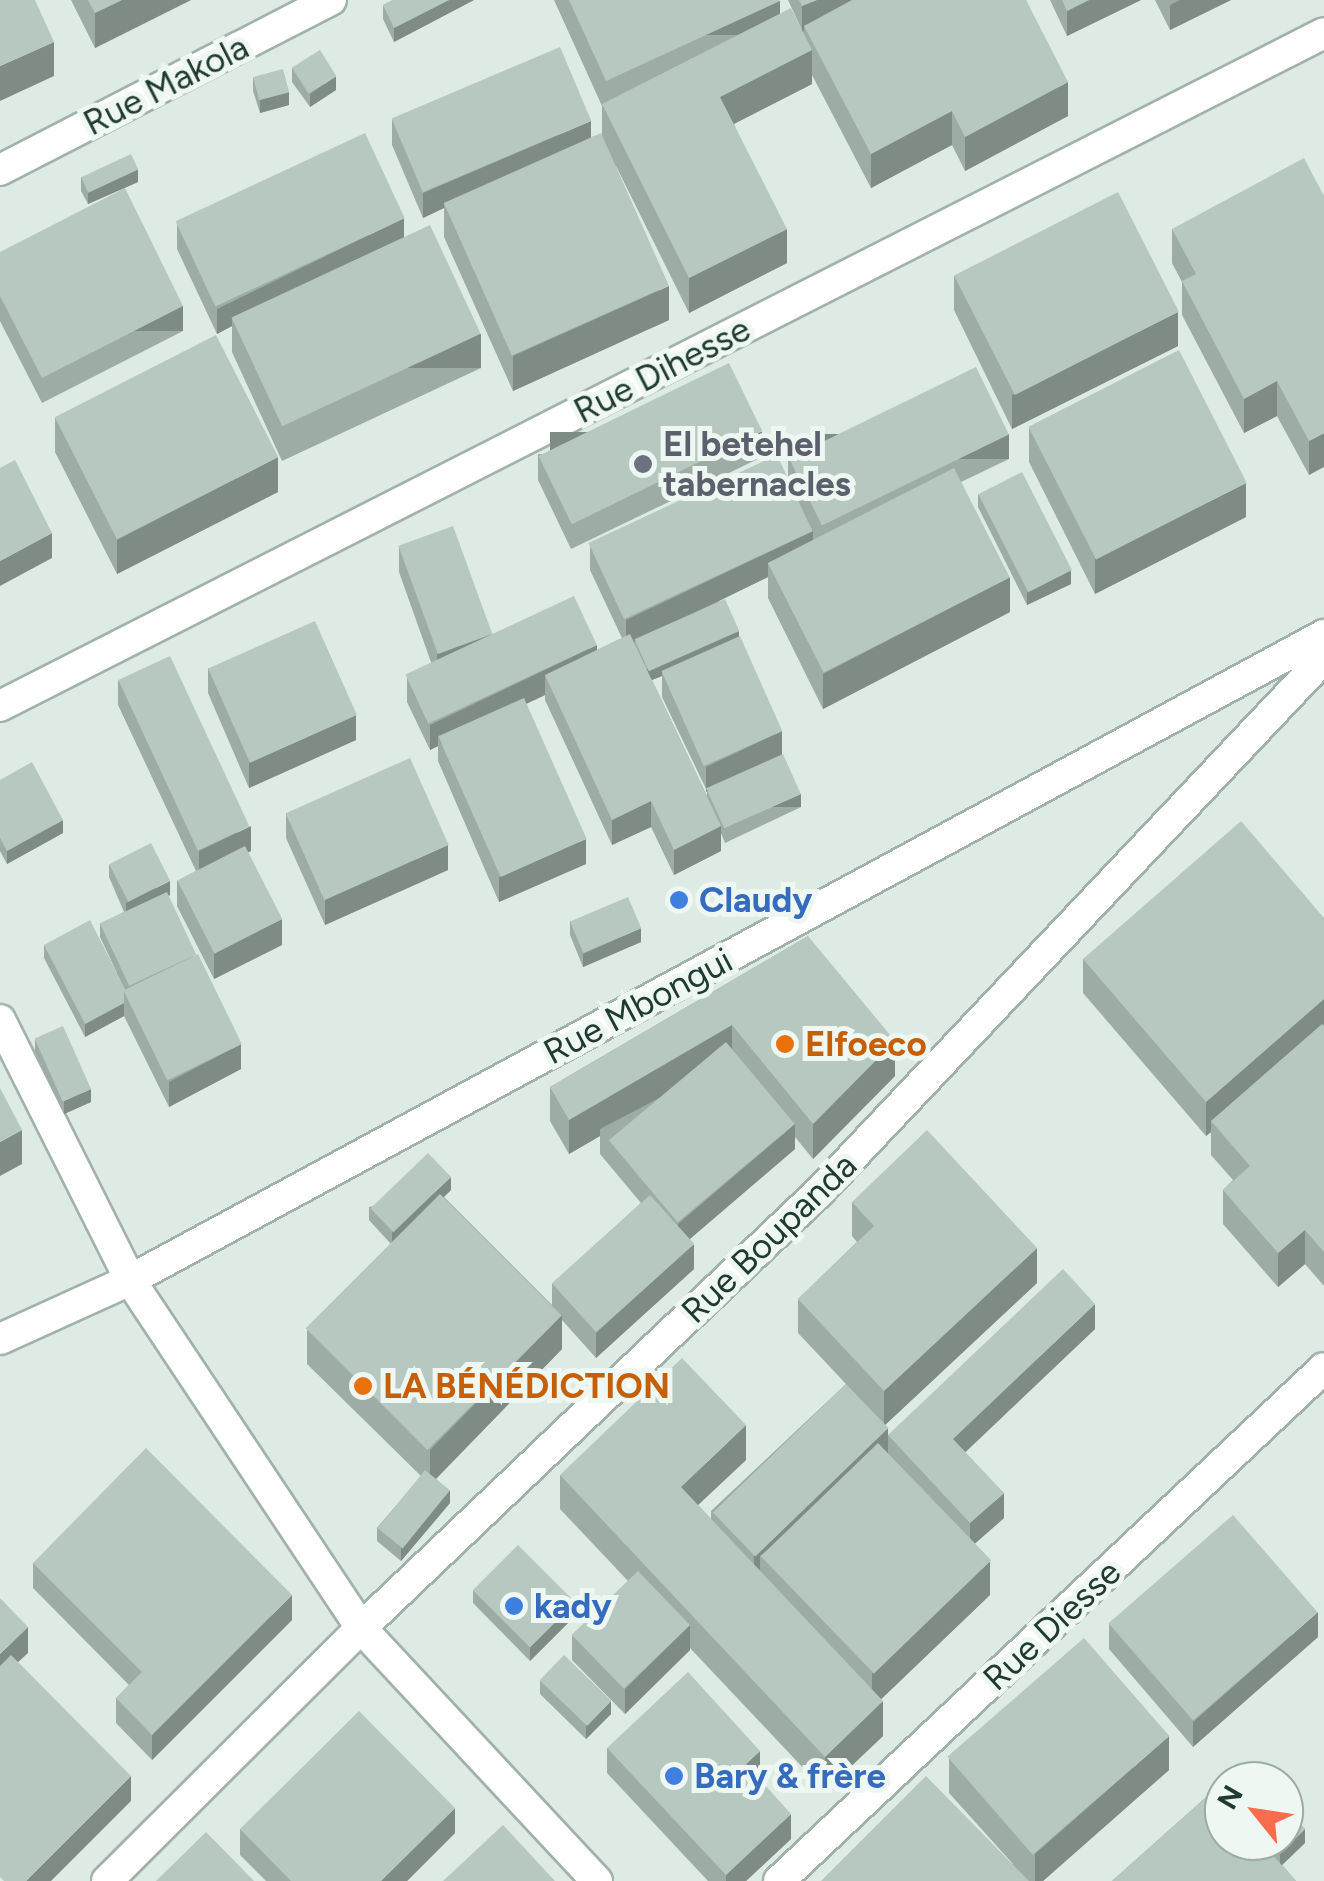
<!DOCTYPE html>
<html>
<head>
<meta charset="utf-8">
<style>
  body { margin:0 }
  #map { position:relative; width:1324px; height:1881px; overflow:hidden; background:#deeae4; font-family:Figtree,sans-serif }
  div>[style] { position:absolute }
  .roads { filter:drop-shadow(2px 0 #a1b2ab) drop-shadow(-2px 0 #a1b2ab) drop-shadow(0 2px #a1b2ab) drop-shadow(0 -2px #a1b2ab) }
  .minor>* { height:30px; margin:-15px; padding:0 15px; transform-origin:15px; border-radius:15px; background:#fff }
  .wall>* { inset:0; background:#9daca4 }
  .shaded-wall>* { inset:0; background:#7f8c86; transform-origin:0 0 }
  .building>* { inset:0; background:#b6c8bf; transform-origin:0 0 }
  .dots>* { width:28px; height:28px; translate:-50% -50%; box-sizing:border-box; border:5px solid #eef7f2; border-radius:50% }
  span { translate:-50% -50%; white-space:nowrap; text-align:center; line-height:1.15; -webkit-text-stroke:10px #eef7f2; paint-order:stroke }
  .street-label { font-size:35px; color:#1f3a31 }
  .worship-label { font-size:35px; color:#5b616d; font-weight:700 }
  .left { translate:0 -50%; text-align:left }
  .shop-label { font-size:35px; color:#366cbe; font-weight:700 }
  .food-label { font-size:35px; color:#c56008; font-weight:700 }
  .north { position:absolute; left:1204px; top:1761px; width:100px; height:100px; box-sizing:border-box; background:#eef7f2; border:2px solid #9baba5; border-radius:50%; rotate:300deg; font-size:28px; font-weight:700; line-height:40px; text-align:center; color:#1f3a31 }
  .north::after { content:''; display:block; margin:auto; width:35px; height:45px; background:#f86d4e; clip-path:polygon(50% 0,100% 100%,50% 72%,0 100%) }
</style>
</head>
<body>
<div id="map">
  <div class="roads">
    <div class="minor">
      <i style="left:0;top:170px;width:372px;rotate:-27.2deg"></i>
      <i style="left:0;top:706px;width:1485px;rotate:-26.94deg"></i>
      <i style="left:0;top:1020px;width:291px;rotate:63.4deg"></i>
      <i style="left:130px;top:1280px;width:418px;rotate:56.4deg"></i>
      <i style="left:361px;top:1628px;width:346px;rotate:47deg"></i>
      <i style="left:0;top:1339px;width:143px;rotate:-24.4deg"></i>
      <i style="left:130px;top:1280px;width:1357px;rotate:-28.38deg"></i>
      <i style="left:107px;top:1881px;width:359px;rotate:-44.9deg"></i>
      <i style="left:361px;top:1628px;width:634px;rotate:-43.59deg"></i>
      <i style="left:820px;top:1191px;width:734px;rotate:-46.6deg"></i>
      <i style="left:779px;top:1881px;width:748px;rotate:-43.27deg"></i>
    </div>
  </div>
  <div class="wall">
    <i style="clip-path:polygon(71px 0,191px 0,95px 48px)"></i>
    <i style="clip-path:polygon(393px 0,474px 0,394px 42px,383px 19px,383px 5px)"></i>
    <i style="clip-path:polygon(554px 0,779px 0,780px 14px,801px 28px,788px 0,1026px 0,1068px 116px,965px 171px,952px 145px,871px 188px,812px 75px,812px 84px,734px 124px,787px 263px,689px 313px,615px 164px,669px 320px,513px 391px,444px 237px,444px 208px,423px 218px,392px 145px,392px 120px,591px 137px,602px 135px,602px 106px)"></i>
    <i style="clip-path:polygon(1050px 0,1141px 0,1067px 36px)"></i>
    <i style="clip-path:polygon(1155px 0,1231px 0,1170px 30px)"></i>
    <i style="clip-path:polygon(292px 68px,336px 90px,310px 107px,292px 82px)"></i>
    <i style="clip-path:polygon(253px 78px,289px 105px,260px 113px,253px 91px)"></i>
    <i style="clip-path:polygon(81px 177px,138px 182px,88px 204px,81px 191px)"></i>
    <i style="clip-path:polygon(1324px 196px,1309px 475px,1277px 416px,1244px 433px,1182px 315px,1182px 282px,1172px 263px,1172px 229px)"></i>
    <i style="clip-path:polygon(177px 224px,404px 237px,481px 368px,282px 461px,232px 352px,232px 326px,217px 334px,177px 249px)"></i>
    <i style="clip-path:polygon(0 252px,183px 331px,42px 403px,0 321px)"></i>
    <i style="clip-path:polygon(954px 276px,1178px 346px,1012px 429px,954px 310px)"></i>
    <i style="clip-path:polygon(55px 418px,278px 492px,117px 574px,55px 452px)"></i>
    <i style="clip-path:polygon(1029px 428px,1246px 517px,1095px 594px,1029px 462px)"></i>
    <i style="clip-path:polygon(538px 454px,762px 457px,571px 549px,538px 480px)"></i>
    <i style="clip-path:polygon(evenodd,788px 457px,1009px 459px,961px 482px,1010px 612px,823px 709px,768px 598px,768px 577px,719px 601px,739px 636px,801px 807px,725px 843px,721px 833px,721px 851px,674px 875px,651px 827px,612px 845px,545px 700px,545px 695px,526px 704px,586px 864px,499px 902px,438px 761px,438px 746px,430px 750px,407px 702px,407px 677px,432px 665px,399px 572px,399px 547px,492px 636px,597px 650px,622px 638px,590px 570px,590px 545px,788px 478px,788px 457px,662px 676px,662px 697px,707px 791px,707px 796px,652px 680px,662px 676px)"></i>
    <i style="clip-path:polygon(978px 494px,1071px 584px,1027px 605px,978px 507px)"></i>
    <i style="clip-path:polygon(208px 668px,356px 740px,249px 788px,208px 693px)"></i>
    <i style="clip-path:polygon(118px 680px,251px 851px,248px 852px,282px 945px,214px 979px,177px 906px,177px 881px,196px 871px,118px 705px)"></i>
    <i style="clip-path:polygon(0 780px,63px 833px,7px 864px,0 851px)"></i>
    <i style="clip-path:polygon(286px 813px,448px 870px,325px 925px,286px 838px)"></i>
    <i style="clip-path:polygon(109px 864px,170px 895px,168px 896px,241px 1069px,169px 1107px,124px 1016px,85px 1037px,44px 958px,44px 945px,117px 973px,100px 937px,100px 924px,124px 912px,109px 877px)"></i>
    <i style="clip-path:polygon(1324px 918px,1324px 1286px,1305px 1264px,1278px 1287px,1223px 1224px,1223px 1190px,1233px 1180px,1211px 1155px,1211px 1132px,1206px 1136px,1083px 993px,1083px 959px)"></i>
    <i style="clip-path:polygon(570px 921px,641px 942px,583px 967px,570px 935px)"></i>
    <i style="clip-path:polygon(808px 936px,895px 1076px,813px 1159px,795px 1137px,795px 1149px,690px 1239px,694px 1269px,596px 1358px,562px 1320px,562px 1349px,436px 1479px,450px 1503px,401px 1561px,377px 1541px,377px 1528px,421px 1476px,307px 1364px,307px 1330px,391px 1244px,369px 1220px,369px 1207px,451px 1190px,444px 1197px,552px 1305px,552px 1284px,641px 1203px,600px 1154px,600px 1136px,569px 1154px,550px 1121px,550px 1087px)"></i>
    <i style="clip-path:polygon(35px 1039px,91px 1102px,64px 1114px,35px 1052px)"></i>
    <i style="clip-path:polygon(852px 1202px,1037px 1283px,885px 1425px,888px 1453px,888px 1435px,1095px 1329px,965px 1452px,1004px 1518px,974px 1544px,990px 1595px,881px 1699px,883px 1736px,825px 1791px,690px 1648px,690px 1650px,625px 1714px,572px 1660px,572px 1635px,628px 1581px,560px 1509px,560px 1475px,746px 1460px,698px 1505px,711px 1519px,711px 1511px,846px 1384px,798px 1333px,798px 1299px,857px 1242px,852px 1236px)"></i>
    <i style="clip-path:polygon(33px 1563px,292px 1620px,152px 1760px,116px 1723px,116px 1698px,129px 1685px,33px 1588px)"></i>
    <i style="clip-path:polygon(473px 1590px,575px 1616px,530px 1661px,473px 1603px)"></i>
    <i style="clip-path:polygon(1109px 1624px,1318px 1637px,1193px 1747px,1109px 1649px)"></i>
    <i style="clip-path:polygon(540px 1680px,611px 1714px,586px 1739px,540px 1694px)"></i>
    <i style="clip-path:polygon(607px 1748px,760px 1776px,758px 1778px,791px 1839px,746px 1881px,708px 1881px,607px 1773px)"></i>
    <i style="clip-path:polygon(949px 1758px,1169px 1770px,1043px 1881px,821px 1881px,1013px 1864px,949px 1793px)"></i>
    <i style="clip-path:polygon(1224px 1782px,1224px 1841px,1284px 1841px,1284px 1807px,1305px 1829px,1305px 1843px,1282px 1865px,1296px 1881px,1112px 1881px,1214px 1790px,1218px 1795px,1218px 1788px)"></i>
    <i style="clip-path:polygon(240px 1829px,455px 1833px,407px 1881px,266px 1881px,240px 1855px)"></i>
  </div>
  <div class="shaded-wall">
    <i style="clip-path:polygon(122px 0,191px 0,95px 48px,95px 13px)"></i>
    <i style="clip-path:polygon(449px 0,474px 0,394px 42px,394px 28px)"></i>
    <i style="clip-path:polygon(817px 0,872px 0,804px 26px,804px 31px,802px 32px,802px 6px)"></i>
    <i style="clip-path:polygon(1089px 0,1141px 0,1067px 36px,1067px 11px)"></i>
    <i style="clip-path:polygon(1180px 0,1231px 0,1170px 30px,1170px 5px)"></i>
    <i style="left:780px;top:1px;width:34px;height:192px;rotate:90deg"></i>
    <i style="clip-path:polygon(54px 42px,54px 76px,0 101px,0 66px)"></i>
    <i style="clip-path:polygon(812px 50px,812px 84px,720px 131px,720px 97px)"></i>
    <i style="clip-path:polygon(336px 76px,336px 90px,310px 107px,310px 94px)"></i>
    <i style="clip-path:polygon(1068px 82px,1068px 116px,965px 171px,965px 137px)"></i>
    <i style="clip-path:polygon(289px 92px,289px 105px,260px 113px,260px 99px)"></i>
    <i style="clip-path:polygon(952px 111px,952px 145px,871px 188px,871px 154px)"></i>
    <i style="clip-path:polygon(591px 121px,591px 146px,444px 203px,444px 208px,423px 218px,423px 193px)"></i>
    <i style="clip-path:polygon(138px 169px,138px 182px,88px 204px,88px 191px)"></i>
    <i style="clip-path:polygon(404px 218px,404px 243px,232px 318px,232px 326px,217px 334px,217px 309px)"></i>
    <i style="clip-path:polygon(787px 229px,787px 263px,689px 313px,689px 278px)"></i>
    <i style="clip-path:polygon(669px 286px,669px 320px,513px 391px,513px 356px)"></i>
    <i style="left:183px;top:306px;width:25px;height:158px;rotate:90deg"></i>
    <i style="clip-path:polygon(1178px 312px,1178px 346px,1012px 429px,1012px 395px)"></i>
    <i style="left:481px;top:334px;width:34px;height:220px;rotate:90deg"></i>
    <i style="clip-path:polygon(1277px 381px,1277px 416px,1244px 433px,1244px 399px)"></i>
    <i style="left:762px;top:432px;width:25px;height:212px;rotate:90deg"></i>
    <i style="clip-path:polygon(1324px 433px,1324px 467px,1309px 475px,1309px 441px)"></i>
    <i style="left:1009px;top:434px;width:25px;height:208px;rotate:90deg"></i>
    <i style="clip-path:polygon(278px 457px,278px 492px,117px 574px,117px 540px)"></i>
    <i style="clip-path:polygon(1246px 483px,1246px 517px,1095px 594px,1095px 559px)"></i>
    <i style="clip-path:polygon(813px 531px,813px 556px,768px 564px,768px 577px,626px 646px,626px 620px)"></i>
    <i style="clip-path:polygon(52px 533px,52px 558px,0 586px,0 561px)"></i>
    <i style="clip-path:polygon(1071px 570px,1071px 584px,1027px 605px,1027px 592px)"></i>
    <i style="clip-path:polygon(1010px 577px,1010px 612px,823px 709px,823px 674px)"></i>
    <i style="clip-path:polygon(739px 631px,739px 645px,662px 672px,662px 676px,647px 682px,647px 669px)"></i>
    <i style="clip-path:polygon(492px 634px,492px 659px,437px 679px,437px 654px)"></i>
    <i style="clip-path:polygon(597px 645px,597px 670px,545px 675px,545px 695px,441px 744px,438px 736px,438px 746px,430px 750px,430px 725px)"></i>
    <i style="clip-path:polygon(356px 715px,356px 740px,249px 788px,249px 763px)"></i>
    <i style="clip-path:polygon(782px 731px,782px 756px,706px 792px,706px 767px)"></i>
    <i style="left:801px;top:794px;width:13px;height:84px;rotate:90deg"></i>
    <i style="clip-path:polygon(651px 801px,651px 827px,612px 845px,612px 820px)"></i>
    <i style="clip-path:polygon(63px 820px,63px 833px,7px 864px,7px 851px)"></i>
    <i style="clip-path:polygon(251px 826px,251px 851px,199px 876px,199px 851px)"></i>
    <i style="clip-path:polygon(721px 826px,721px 851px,674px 875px,674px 850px)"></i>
    <i style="clip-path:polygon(586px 839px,586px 864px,499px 902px,499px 877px)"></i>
    <i style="clip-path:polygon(448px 845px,448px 870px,325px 925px,325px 900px)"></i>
    <i style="clip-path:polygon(170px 881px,170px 895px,126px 916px,126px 903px)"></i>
    <i style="clip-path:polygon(282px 919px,282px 945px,214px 979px,214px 954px)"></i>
    <i style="clip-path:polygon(641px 928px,641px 942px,583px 967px,583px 954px)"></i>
    <i style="clip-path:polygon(1324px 999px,1324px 1033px,1211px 1121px,1211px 1132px,1206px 1136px,1206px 1102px)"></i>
    <i style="clip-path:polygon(124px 1003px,124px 1016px,85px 1037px,85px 1024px)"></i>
    <i style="clip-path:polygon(732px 1025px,732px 1060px,600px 1129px,600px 1136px,569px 1154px,569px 1120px)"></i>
    <i style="clip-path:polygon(895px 1041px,895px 1076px,813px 1159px,813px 1124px)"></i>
    <i style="clip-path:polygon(241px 1044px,241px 1069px,169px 1107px,169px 1082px)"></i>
    <i style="clip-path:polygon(91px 1089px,91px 1102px,64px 1114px,64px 1101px)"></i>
    <i style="clip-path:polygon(795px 1124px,795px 1149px,678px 1249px,678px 1224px)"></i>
    <i style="clip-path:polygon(22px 1130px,22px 1164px,0 1176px,0 1142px)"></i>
    <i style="clip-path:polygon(451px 1177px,451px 1190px,392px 1246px,392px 1232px)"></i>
    <i style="clip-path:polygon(1305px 1230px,1305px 1264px,1278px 1287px,1278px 1253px)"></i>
    <i style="clip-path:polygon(694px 1244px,694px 1269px,596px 1358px,596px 1333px)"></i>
    <i style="clip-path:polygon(1037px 1248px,1037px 1283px,884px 1426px,884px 1391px)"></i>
    <i style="clip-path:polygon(1095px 1304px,1095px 1329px,953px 1464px,953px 1439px)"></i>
    <i style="clip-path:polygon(562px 1315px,562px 1349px,430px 1485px,430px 1450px)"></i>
    <i style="clip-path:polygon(746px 1425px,746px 1460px,681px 1521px,681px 1487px)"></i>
    <i style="clip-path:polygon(888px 1428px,888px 1453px,760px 1556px,760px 1575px,754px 1581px,754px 1556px)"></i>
    <i style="clip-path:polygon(450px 1490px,450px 1503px,401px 1561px,401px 1548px)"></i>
    <i style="clip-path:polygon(1004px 1493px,1004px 1518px,970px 1548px,970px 1523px)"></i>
    <i style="clip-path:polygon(990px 1561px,990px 1595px,872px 1708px,872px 1674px)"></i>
    <i style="clip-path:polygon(292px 1595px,292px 1620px,152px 1760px,152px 1735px)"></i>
    <i style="clip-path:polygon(575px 1603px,575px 1616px,530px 1661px,530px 1647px)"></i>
    <i style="clip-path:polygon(1318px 1612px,1318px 1637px,1193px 1747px,1193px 1722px)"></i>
    <i style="clip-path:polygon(690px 1625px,690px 1650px,625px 1714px,625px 1689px)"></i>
    <i style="clip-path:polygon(28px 1627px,28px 1653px,0 1679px,0 1654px)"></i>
    <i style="clip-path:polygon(611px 1701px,611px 1714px,586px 1739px,586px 1726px)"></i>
    <i style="clip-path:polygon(883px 1701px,883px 1736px,825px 1791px,825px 1757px)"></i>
    <i style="clip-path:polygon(1169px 1736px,1169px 1770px,1043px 1881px,1035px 1881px,1035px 1854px)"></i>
    <i style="clip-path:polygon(760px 1751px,760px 1776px,746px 1789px,746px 1764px)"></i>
    <i style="clip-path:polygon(131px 1776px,131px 1801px,51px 1881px,26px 1881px)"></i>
    <i style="clip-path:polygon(455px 1808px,455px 1833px,407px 1881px,381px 1881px)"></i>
    <i style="clip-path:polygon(791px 1814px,791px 1839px,746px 1881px,726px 1881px,726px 1875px)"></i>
    <i style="clip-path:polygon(1305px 1829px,1305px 1843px,1280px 1867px,1280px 1854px)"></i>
  </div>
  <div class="building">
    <i style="clip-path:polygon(0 0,35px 0,54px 42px,0 66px)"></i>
    <i style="clip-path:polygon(88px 0,122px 0,95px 13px)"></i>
    <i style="clip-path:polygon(393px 0,449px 0,394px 28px,383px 5px)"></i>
    <i style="clip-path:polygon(569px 0,779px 0,780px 1px,606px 81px)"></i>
    <i style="clip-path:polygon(799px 0,817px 0,802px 6px)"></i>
    <i style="clip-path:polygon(852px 0,1026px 0,1068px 82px,965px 137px,952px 111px,871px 154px,804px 26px)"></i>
    <i style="clip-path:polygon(1062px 0,1089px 0,1067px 11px)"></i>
    <i style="clip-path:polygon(791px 8px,812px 50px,720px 97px,787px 229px,689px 278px,602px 104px)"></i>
    <i style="left:560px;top:47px;width:80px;height:183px;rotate:67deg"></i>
    <i style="left:320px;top:50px;width:31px;height:33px;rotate:58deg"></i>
    <i style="left:283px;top:69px;width:24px;height:31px;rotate:75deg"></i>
    <i style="left:365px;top:133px;width:94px;height:209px;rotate:65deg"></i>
    <i style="left:601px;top:133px;width:167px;height:172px;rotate:66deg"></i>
    <i style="left:131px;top:154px;width:17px;height:55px;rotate:65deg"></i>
    <i style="clip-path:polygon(1304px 158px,1324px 196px,1324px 433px,1309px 441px,1277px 381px,1244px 399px,1182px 281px,1196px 274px,1172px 229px)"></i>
    <i style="clip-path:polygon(125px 188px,183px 306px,42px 378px,0 296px,0 252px)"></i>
    <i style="left:1118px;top:192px;width:134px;height:184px;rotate:63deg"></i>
    <i style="left:430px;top:225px;width:120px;height:219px;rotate:65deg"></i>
    <i style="left:216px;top:335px;width:137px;height:181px;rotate:63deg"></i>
    <i style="left:1179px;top:350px;width:149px;height:169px;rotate:63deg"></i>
    <i style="left:729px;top:363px;width:76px;height:212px;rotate:64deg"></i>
    <i style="left:976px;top:367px;width:75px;height:208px;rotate:64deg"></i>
    <i style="left:777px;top:455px;width:84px;height:208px;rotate:65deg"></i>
    <i style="clip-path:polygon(15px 460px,52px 533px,0 561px,0 468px)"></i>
    <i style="left:954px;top:468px;width:123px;height:209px;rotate:63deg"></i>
    <i style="left:1022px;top:472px;width:110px;height:49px;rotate:63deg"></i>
    <i style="left:453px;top:526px;width:115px;height:58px;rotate:70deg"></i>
    <i style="left:574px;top:596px;width:54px;height:186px;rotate:65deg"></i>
    <i style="left:725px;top:599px;width:35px;height:99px;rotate:66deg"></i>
    <i style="left:315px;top:621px;width:103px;height:117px;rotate:66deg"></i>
    <i style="clip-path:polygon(630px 634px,721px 826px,674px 850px,651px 801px,612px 820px,545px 675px)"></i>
    <i style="left:740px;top:636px;width:104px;height:86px;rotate:66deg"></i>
    <i style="left:170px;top:656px;width:188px;height:57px;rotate:65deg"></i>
    <i style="left:524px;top:698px;width:154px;height:94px;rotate:66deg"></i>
    <i style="left:783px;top:754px;width:44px;height:84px;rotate:66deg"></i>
    <i style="left:410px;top:758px;width:95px;height:136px;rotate:66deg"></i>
    <i style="clip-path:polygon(32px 762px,63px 820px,7px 851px,0 838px,0 780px)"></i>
    <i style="clip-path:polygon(1241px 821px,1324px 918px,1324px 999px,1206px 1102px,1083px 959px)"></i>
    <i style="left:151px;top:843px;width:42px;height:47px;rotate:63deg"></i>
    <i style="left:245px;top:846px;width:82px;height:76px;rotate:63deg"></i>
    <i style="left:167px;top:892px;width:69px;height:74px;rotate:65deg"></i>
    <i style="left:628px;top:897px;width:34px;height:63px;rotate:67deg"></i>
    <i style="clip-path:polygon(90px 920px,126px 991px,124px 992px,124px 1003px,85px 1024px,44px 945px)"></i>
    <i style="clip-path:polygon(808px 936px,895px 1041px,813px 1124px,732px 1025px,569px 1120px,550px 1087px)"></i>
    <i style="left:198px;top:954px;width:100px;height:83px;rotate:64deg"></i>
    <i style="clip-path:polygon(1322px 1024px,1324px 1026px,1324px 1252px,1305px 1230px,1278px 1253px,1223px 1190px,1250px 1166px,1211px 1121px)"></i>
    <i style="left:63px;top:1026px;width:69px;height:31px;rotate:66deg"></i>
    <i style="left:726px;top:1042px;width:107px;height:153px;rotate:50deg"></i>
    <i style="clip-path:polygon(0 1088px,22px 1130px,0 1142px)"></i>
    <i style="clip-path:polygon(927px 1130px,1037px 1248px,884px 1391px,798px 1299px,874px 1226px,852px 1202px)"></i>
    <i style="left:428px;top:1153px;width:33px;height:80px;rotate:46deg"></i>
    <i style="left:440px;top:1194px;width:172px;height:190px;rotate:45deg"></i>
    <i style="left:650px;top:1195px;width:66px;height:132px;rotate:48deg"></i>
    <i style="clip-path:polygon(1063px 1269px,1095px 1304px,953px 1439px,1004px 1493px,970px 1523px,888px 1435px)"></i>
    <i style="clip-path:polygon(682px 1358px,746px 1425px,681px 1487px,883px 1701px,825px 1757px,560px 1475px)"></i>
    <i style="left:846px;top:1384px;width:61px;height:185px;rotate:46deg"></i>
    <i style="left:878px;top:1443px;width:163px;height:163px;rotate:46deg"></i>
    <i style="clip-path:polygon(146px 1448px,292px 1595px,152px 1735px,116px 1698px,142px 1672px,33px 1563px)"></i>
    <i style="left:425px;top:1470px;width:32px;height:75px;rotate:39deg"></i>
    <i style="left:1233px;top:1515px;width:129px;height:165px;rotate:49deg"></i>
    <i style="left:518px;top:1545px;width:81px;height:64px;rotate:45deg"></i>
    <i style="left:638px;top:1571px;width:75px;height:92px;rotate:46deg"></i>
    <i style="clip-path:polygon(0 1598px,28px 1627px,0 1654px)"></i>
    <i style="left:1084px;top:1638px;width:130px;height:181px;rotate:49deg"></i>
    <i style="clip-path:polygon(11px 1655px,131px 1776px,26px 1881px,4px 1881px,0 1877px,0 1666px)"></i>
    <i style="left:564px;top:1655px;width:66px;height:35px;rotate:44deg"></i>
    <i style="clip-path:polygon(688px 1672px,760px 1751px,746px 1764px,791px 1814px,726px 1875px,607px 1748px)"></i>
    <i style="clip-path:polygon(359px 1711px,455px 1808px,381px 1881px,291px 1881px,240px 1829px)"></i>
    <i style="clip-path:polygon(1244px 1764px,1260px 1781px,1225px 1781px)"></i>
    <i style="clip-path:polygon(926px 1776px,1029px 1881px,821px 1881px)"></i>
    <i style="clip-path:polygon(1224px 1782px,1224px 1794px,1218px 1788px)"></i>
    <i style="clip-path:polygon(1214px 1790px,1224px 1802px,1224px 1841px,1260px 1841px,1296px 1881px,1112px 1881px)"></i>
    <i style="clip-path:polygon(1284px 1807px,1305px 1829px,1280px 1854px,1268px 1841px,1284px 1841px)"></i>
    <i style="clip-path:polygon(503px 1825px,555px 1881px,443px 1881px)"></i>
    <i style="clip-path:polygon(206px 1832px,254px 1881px,156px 1881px)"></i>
  </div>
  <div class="dots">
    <i style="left:643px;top:464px;background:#6b7280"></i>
    <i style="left:679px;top:900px;background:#3f7fe0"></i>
    <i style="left:785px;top:1044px;background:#e8710a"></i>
    <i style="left:363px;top:1386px;background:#e8710a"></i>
    <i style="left:514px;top:1606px;background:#3f7fe0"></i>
    <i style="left:674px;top:1776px;background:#3f7fe0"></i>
  </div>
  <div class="street-label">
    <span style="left:166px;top:85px;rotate:-27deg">Rue Makola</span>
    <span style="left:662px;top:370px;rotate:-27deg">Rue Dihesse</span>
    <span style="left:638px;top:1006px;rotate:-28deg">Rue Mbongui</span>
    <span style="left:769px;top:1238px;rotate:-44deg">Rue Boupanda</span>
    <span style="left:1052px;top:1625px;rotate:-43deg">Rue Diesse</span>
  </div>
  <div class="worship-label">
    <span class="left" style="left:663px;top:464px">El betehel<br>tabernacles</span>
  </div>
  <div class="shop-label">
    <span class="left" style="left:699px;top:900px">Claudy</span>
    <span class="left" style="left:534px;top:1606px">kady</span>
    <span class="left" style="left:694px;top:1776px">Bary &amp; frère</span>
  </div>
  <div class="food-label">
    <span class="left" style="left:805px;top:1044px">Elfoeco</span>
    <span class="left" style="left:383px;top:1386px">LA BÉNÉDICTION</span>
  </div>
  <div class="north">N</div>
</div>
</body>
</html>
